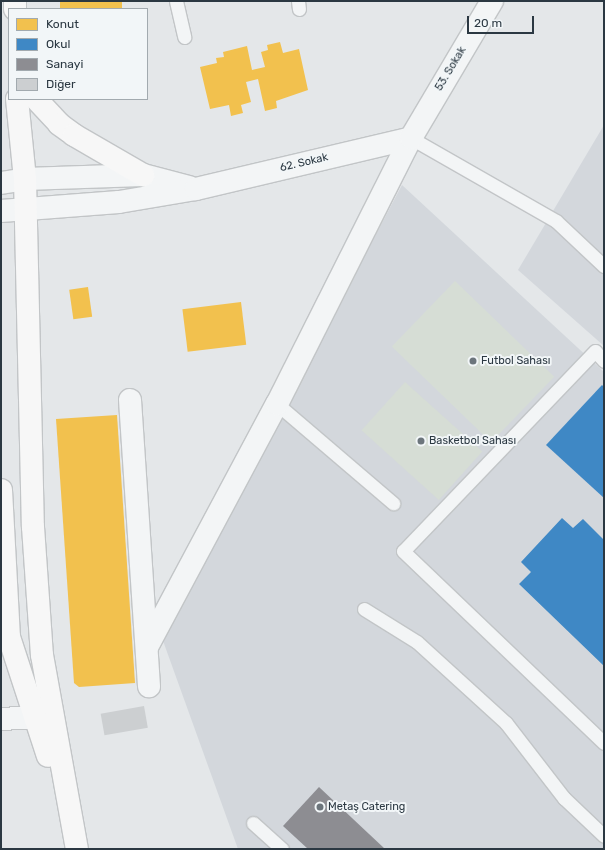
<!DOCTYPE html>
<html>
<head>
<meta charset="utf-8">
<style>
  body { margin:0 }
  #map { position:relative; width:605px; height:850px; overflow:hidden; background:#e4e7e9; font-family:Rubik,sans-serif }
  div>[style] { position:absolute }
  .built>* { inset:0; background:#d3d7dc }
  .green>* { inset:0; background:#d6ddd5; transform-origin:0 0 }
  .homes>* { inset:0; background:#f2c14e; transform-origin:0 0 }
  .schools>* { inset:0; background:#3f88c5 }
  .industry>* { inset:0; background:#8d8d92 }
  .building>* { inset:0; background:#cccfd1; transform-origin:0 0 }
  .roads { filter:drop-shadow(1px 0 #c2c5c7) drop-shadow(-1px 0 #c2c5c7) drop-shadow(0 1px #c2c5c7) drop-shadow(0 -1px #c2c5c7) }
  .lane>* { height:13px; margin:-6.5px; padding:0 6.5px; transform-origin:6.5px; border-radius:6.5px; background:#f3f5f6 }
  .street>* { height:22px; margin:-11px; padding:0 11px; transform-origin:11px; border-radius:11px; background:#f3f5f6 }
  .secondary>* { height:22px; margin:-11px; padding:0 11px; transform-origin:11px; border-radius:11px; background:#f7f7f7 }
  .dots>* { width:11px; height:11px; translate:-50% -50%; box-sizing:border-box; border:2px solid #f2f6f8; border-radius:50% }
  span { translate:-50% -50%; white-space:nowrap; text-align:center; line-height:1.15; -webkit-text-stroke:4px #f2f6f8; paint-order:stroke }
  .street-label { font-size:11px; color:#2b3842 }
  .poi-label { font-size:11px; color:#2b3842 }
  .left { translate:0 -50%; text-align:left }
  .frame { position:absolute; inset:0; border:2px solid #2b3842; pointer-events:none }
  .legend { position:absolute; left:8px; top:8px; width:140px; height:92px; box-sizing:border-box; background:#f2f6f8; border:1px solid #a2aaaf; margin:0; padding:5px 7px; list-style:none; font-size:12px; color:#2b3842 }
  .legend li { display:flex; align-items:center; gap:8px; height:20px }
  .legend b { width:20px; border:1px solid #a2aaaf }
  .scale { position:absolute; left:467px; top:16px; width:67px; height:18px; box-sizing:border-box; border:2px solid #2b3842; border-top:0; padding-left:5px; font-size:12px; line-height:14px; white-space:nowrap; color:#2b3842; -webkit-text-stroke:3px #f2f6f8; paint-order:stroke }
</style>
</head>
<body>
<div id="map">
  <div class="built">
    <i style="clip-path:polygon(604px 125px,604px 346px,518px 270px)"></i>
    <i style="clip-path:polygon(402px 185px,604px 372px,604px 849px,238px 849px,162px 638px)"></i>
  </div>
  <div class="green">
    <i style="left:455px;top:281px;width:138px;height:91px;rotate:44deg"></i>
    <i style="left:405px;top:382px;width:104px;height:65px;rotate:42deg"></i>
  </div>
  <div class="homes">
    <i style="left:60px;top:1px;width:62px;height:8px"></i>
    <i style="clip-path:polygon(280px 42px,283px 53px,299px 49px,308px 90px,276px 101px,277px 108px,265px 111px,258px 79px,246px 82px,251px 102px,241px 105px,243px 113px,231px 116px,229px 105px,210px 109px,200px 67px,217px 63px,216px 58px,224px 57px,223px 52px,247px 46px,252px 70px,265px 67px,261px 52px,268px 50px,267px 45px)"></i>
    <i style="left:88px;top:287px;width:30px;height:19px;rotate:82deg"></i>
    <i style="left:241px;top:302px;width:43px;height:59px;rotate:83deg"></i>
    <i style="clip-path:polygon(117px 415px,135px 683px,79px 687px,74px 683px,56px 419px)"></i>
  </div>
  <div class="schools">
    <i style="clip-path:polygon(602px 385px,604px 387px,604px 498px,546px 445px)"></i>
    <i style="clip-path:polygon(562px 518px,573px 528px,583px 519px,604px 540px,604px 666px,519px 584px,531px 572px,521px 562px)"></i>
  </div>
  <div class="industry">
    <i style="clip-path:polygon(319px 787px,385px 849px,308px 849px,283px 826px)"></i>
  </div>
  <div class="building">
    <i style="left:144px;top:706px;width:22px;height:44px;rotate:80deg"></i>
  </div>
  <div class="roads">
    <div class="lane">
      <i style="left:176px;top:1px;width:37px;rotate:77deg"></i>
      <i style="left:298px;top:1px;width:8px;rotate:83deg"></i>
      <i style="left:411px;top:138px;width:167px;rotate:29.8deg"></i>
      <i style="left:556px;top:221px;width:66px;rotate:43.2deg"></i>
      <i style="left:604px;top:361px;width:13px;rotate:-132deg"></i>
      <i style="left:595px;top:351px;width:277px;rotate:133.8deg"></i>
      <i style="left:403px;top:551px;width:278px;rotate:43.7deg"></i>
      <i style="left:277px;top:404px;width:153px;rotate:40.5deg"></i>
      <i style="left:364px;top:609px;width:62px;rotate:31.9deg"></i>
      <i style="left:417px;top:642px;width:120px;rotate:42.3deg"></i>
      <i style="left:506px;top:723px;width:95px;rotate:52.3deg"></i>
      <i style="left:564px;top:798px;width:55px;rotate:43.5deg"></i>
      <i style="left:253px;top:823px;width:39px;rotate:42deg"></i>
    </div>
    <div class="street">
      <i style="left:1px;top:183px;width:24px;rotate:-9deg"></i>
      <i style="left:25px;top:179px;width:118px;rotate:-1.9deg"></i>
      <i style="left:143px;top:175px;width:48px;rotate:14.6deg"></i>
      <i style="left:1px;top:211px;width:118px;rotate:-4.4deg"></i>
      <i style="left:119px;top:202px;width:78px;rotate:-9.6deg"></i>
      <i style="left:196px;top:189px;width:221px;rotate:-13.3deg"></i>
      <i style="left:130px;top:400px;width:287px;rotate:86.2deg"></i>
      <i style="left:147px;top:647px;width:276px;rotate:-61.9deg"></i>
      <i style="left:277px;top:404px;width:298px;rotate:-63.3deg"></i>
      <i style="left:411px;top:138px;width:159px;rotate:-59.4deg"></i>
      <i style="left:1px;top:719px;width:35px;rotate:-3deg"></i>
    </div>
    <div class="secondary">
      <i style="left:15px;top:9px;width:8px;rotate:-90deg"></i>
      <i style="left:17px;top:99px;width:80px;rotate:84.3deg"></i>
      <i style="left:25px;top:179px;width:348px;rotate:88.7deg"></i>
      <i style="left:33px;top:527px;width:128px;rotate:86deg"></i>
      <i style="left:42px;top:655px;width:197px;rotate:79.8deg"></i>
      <i style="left:36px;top:99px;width:34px;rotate:47deg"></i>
      <i style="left:59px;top:124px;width:19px;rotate:36deg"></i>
      <i style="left:74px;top:135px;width:80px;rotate:30.1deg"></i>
      <i style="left:1px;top:490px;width:147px;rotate:86.9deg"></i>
      <i style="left:9px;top:637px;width:125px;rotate:71.9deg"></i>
    </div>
  </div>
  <div class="dots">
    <i style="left:473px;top:361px;background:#6c757c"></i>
    <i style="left:421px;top:441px;background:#6c757c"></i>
    <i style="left:320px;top:807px;background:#6c757c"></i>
  </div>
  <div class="street-label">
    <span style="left:451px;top:69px;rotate:-59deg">53. Sokak</span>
    <span style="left:304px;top:163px;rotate:-13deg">62. Sokak</span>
  </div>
  <div class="poi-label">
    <span class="left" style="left:481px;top:361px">Futbol Sahası</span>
    <span class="left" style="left:429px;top:441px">Basketbol Sahası</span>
    <span class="left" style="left:328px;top:807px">Metaş Catering</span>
  </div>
  <div class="frame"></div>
  <ul class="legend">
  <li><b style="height:11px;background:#f2c14e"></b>Konut</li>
  <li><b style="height:11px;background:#3f88c5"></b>Okul</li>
  <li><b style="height:11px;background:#8d8d92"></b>Sanayi</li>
  <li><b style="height:11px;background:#cccfd1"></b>Diğer</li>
  </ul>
  <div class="scale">20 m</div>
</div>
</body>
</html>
